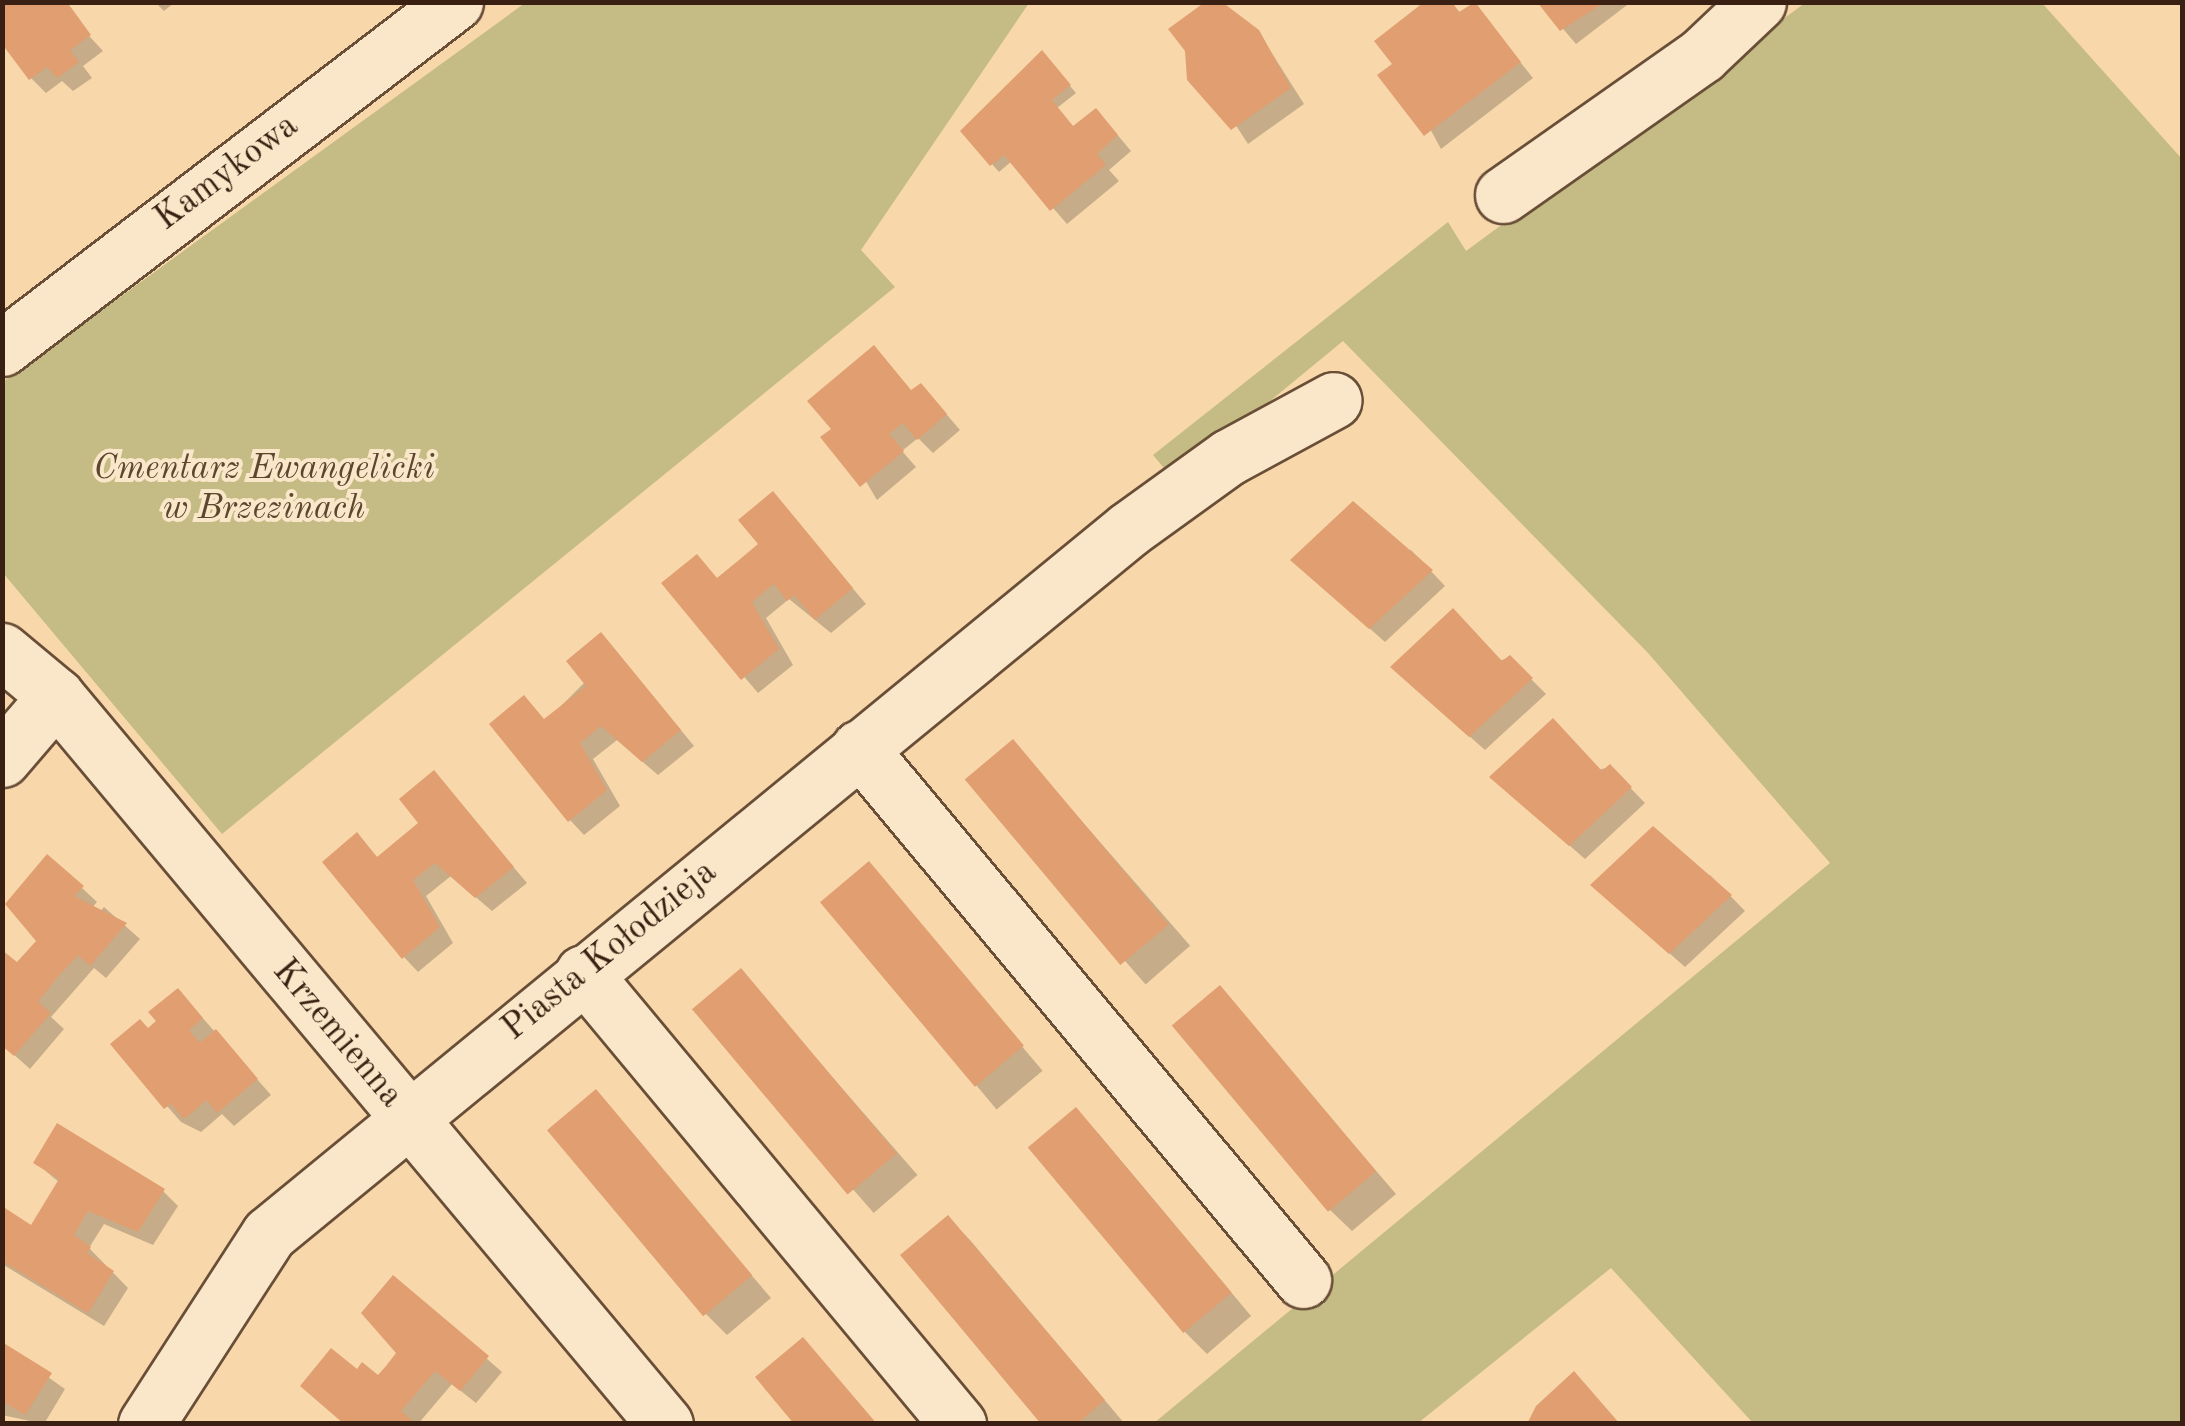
<!DOCTYPE html>
<html>
<head>
<meta charset="utf-8">
<style>
  body { margin:0 }
  #map { position:relative; width:2185px; height:1426px; overflow:hidden; background:#f8d8aa; font-family:"Old Standard TT",serif }
  div>[style] { position:absolute }
  .green>* { inset:0; background:#c4bc84 }
  .shadow>* { inset:0; background:#0003; transform-origin:0 0 }
  .building>* { inset:0; background:#e09e71; transform-origin:0 0 }
  .roads { filter:drop-shadow(2px 0 #694e38) drop-shadow(-2px 0 #694e38) drop-shadow(0 2px #694e38) drop-shadow(0 -2px #694e38) }
  .minor>* { height:55px; margin:-27.5px; padding:0 27.5px; transform-origin:27.5px; border-radius:27.5px; background:#fae6c8 }
  span { translate:-50% -50%; white-space:nowrap; text-align:center; line-height:1.15; -webkit-text-stroke:8px #fae6c8; paint-order:stroke }
  .street-label { font-size:35px; color:#392012 }
  .park-label { font-size:35px; color:#5c472e; font-style:italic }
  .frame { position:absolute; inset:0; border:5px solid #392012; pointer-events:none }
</style>
</head>
<body>
<div id="map">
  <div class="green">
    <i style="clip-path:polygon(525px 3px,1029px 3px,861px 250px,895px 287px,222px 834px,3px 573px,3px 382px)"></i>
    <i style="clip-path:polygon(1805px 3px,2042px 3px,2182px 159px,2182px 1423px,1753px 1423px,1611px 1268px,1418px 1423px,1154px 1423px,1830px 863px,1648px 653px,1343px 341px,1174px 480px,1153px 455px,1448px 222px,1466px 251px)"></i>
  </div>
  <div class="shadow">
    <i style="clip-path:polygon(58px 2px,103px 51px,83px 66px,92px 78px,73px 91px,62px 81px,46px 93px,31px 78px)"></i>
    <i style="clip-path:polygon(155px 2px,175px 2px,164px 11px)"></i>
    <i style="clip-path:polygon(1451px 2px,1461px 14px,1474px 4px,1533px 78px,1441px 149px,1395px 64px)"></i>
    <i style="clip-path:polygon(1540px 2px,1631px 2px,1576px 44px)"></i>
    <i style="clip-path:polygon(1259px 33px,1304px 104px,1248px 144px,1187px 50px)"></i>
    <i style="clip-path:polygon(1048px 60px,1076px 93px,1057px 108px,1066px 119px,1075px 128px,1110px 126px,1131px 151px,1109px 170px,1119px 181px,1067px 224px,1012px 161px,999px 172px,963px 131px)"></i>
    <i style="clip-path:polygon(913px 392px,935px 401px,960px 430px,933px 453px,918px 438px,902px 451px,916px 467px,877px 500px,835px 429px)"></i>
    <i style="clip-path:polygon(773px 494px,866px 604px,831px 633px,789px 599px,766px 618px,793px 665px,758px 693px,665px 584px,718px 580px,761px 545px)"></i>
    <i style="clip-path:polygon(1411px 550px,1445px 586px,1385px 642px,1308px 574px)"></i>
    <i style="clip-path:polygon(616px 651px,694px 746px,658px 775px,617px 740px,593px 759px,620px 806px,584px 835px,570px 820px,546px 721px)"></i>
    <i style="clip-path:polygon(1510px 658px,1546px 694px,1485px 750px,1408px 682px)"></i>
    <i style="left:1013px;top:742px;width:270px;height:59px;rotate:49deg"></i>
    <i style="clip-path:polygon(1610px 767px,1645px 803px,1585px 859px,1508px 792px)"></i>
    <i style="clip-path:polygon(434px 773px,527px 883px,492px 911px,451px 876px,426px 896px,453px 943px,418px 972px,404px 957px,357px 836px,379px 859px,422px 823px)"></i>
    <i style="left:869px;top:864px;width:270px;height:60px;rotate:50deg"></i>
    <i style="clip-path:polygon(1710px 875px,1745px 911px,1685px 967px,1608px 899px)"></i>
    <i style="clip-path:polygon(82px 888px,97px 902px,89px 911px,96px 917px,104px 907px,140px 939px,106px 978px,94px 968px,51px 1017px,64px 1029px,30px 1069px,2px 1044px,18px 966px,39px 941px,8px 904px)"></i>
    <i style="left:741px;top:972px;width:269px;height:58px;rotate:49deg"></i>
    <i style="clip-path:polygon(1220px 989px,1396px 1194px,1352px 1231px,1330px 1210px)"></i>
    <i style="clip-path:polygon(192px 1006px,271px 1095px,234px 1126px,222px 1114px,201px 1132px,181px 1122px,114px 1045px)"></i>
    <i style="clip-path:polygon(596px 1093px,771px 1298px,727px 1335px,706px 1314px)"></i>
    <i style="clip-path:polygon(1097px 1132px,1251px 1316px,1207px 1354px,1185px 1332px)"></i>
    <i style="clip-path:polygon(36px 1163px,163px 1191px,178px 1206px,153px 1245px,104px 1224px,89px 1248px,128px 1288px,104px 1326px,2px 1264px,6px 1212px,32px 1228px,60px 1183px)"></i>
    <i style="clip-path:polygon(948px 1218px,970px 1240px,1124px 1423px,1044px 1424px)"></i>
    <i style="clip-path:polygon(394px 1278px,502px 1372px,476px 1403px,452px 1384px,418px 1424px,345px 1424px,357px 1372px,378px 1379px,399px 1353px)"></i>
    <i style="clip-path:polygon(2px 1345px,65px 1389px,44px 1424px,2px 1415px)"></i>
  </div>
  <div class="building">
    <i style="clip-path:polygon(2px 2px,67px 2px,91px 35px,70px 50px,79px 62px,57px 78px,47px 67px,29px 80px,2px 44px)"></i>
    <i style="clip-path:polygon(1205px 2px,1222px 2px,1259px 30px,1291px 88px,1231px 130px,1187px 80px,1185px 51px,1168px 29px)"></i>
    <i style="clip-path:polygon(1424px 2px,1452px 2px,1459px 12px,1475px 2px,1521px 62px,1424px 136px,1377px 75px,1392px 64px,1374px 41px)"></i>
    <i style="clip-path:polygon(1537px 2px,1605px 2px,1560px 31px)"></i>
    <i style="clip-path:polygon(1042px 50px,1071px 85px,1052px 100px,1073px 126px,1096px 108px,1118px 135px,1097px 154px,1106px 165px,1050px 211px,1004px 155px,990px 166px,960px 131px)"></i>
    <i style="clip-path:polygon(874px 345px,911px 390px,921px 383px,947px 414px,917px 440px,903px 423px,889px 434px,904px 451px,860px 487px,820px 437px,831px 429px,807px 401px)"></i>
    <i style="clip-path:polygon(773px 491px,853px 588px,815px 620px,794px 595px,787px 601px,774px 584px,765px 591px,752px 602px,779px 649px,741px 680px,661px 583px,697px 554px,717px 578px,739px 560px,758px 544px,738px 520px)"></i>
    <i style="clip-path:polygon(1353px 501px,1433px 570px,1369px 629px,1290px 560px)"></i>
    <i style="clip-path:polygon(1453px 608px,1502px 661px,1510px 655px,1533px 678px,1469px 737px,1390px 667px)"></i>
    <i style="clip-path:polygon(601px 632px,681px 730px,642px 762px,601px 726px,580px 743px,607px 790px,568px 822px,489px 724px,524px 695px,544px 719px,567px 701px,586px 686px,566px 661px)"></i>
    <i style="clip-path:polygon(1553px 718px,1602px 771px,1610px 764px,1632px 787px,1569px 846px,1489px 777px)"></i>
    <i style="left:1013px;top:739px;width:242px;height:63px;rotate:50deg"></i>
    <i style="clip-path:polygon(434px 770px,514px 867px,475px 898px,435px 863px,413px 880px,440px 927px,402px 959px,322px 862px,357px 832px,377px 857px,418px 823px,399px 799px)"></i>
    <i style="clip-path:polygon(1653px 826px,1732px 895px,1669px 954px,1590px 885px)"></i>
    <i style="clip-path:polygon(47px 854px,84px 886px,74px 896px,127px 923px,90px 966px,78px 955px,56px 979px,38px 1002px,51px 1013px,14px 1056px,2px 1046px,2px 950px,17px 962px,36px 941px,5px 904px)"></i>
    <i style="left:869px;top:861px;width:241px;height:64px;rotate:50deg"></i>
    <i style="left:741px;top:968px;width:242px;height:64px;rotate:50deg"></i>
    <i style="left:1220px;top:985px;width:243px;height:63px;rotate:50deg"></i>
    <i style="clip-path:polygon(178px 988px,203px 1018px,189px 1030px,200px 1043px,216px 1029px,258px 1079px,217px 1113px,207px 1100px,184px 1119px,171px 1104px,164px 1109px,110px 1044px,140px 1019px,148px 1028px,156px 1021px,148px 1012px)"></i>
    <i style="left:596px;top:1089px;width:243px;height:64px;rotate:50deg"></i>
    <i style="left:1076px;top:1107px;width:242px;height:63px;rotate:50deg"></i>
    <i style="clip-path:polygon(57px 1123px,165px 1189px,138px 1232px,88px 1211px,79px 1226px,74px 1235px,91px 1247px,87px 1253px,114px 1271px,88px 1313px,2px 1261px,5px 1208px,31px 1225px,59px 1179px,33px 1163px)"></i>
    <i style="clip-path:polygon(948px 1215px,1105px 1400px,1077px 1424px,1041px 1424px,900px 1255px)"></i>
    <i style="clip-path:polygon(393px 1275px,489px 1356px,460px 1391px,435px 1371px,401px 1411px,416px 1424px,344px 1424px,300px 1386px,331px 1348px,357px 1369px,362px 1362px,378px 1375px,386px 1366px,396px 1353px,361px 1313px)"></i>
    <i style="clip-path:polygon(803px 1337px,877px 1424px,794px 1424px,755px 1377px)"></i>
    <i style="clip-path:polygon(2px 1342px,52px 1373px,25px 1415px,2px 1401px)"></i>
    <i style="clip-path:polygon(1574px 1371px,1620px 1424px,1527px 1424px,1536px 1406px)"></i>
  </div>
  <div class="roads">
    <div class="minor">
      <i style="left:1503px;top:195px;width:243px;rotate:-35.1deg"></i>
      <i style="left:1702px;top:55px;width:77px;rotate:-43.4deg"></i>
      <i style="left:2px;top:348px;width:570px;rotate:-37.37deg"></i>
      <i style="left:2px;top:651px;width:70px;rotate:39.8deg"></i>
      <i style="left:56px;top:696px;width:949px;rotate:50.09deg"></i>
      <i style="left:859px;top:748px;width:693px;rotate:50.15deg"></i>
      <i style="left:2px;top:759px;width:83px;rotate:-49.4deg"></i>
      <i style="left:583px;top:973px;width:587px;rotate:50.26deg"></i>
      <i style="left:146px;top:1424px;width:226px;rotate:-57.1deg"></i>
      <i style="left:269px;top:1234px;width:1112px;rotate:-39.34deg"></i>
      <i style="left:1129px;top:529px;width:123px;rotate:-35.8deg"></i>
      <i style="left:1229px;top:457px;width:119px;rotate:-28.5deg"></i>
    </div>
  </div>
  <div class="street-label">
    <span style="left:227px;top:173px;rotate:-37deg">Kamykowa</span>
    <span style="left:610px;top:951px;rotate:-39deg">Piasta Kołodzieja</span>
    <span style="left:337px;top:1034px;rotate:50deg">Krzemienna</span>
  </div>
  <div class="park-label">
    <span style="left:264px;top:489px">Cmentarz Ewangelicki<br>w Brzezinach</span>
  </div>
  <div class="frame"></div>
</div>
</body>
</html>
